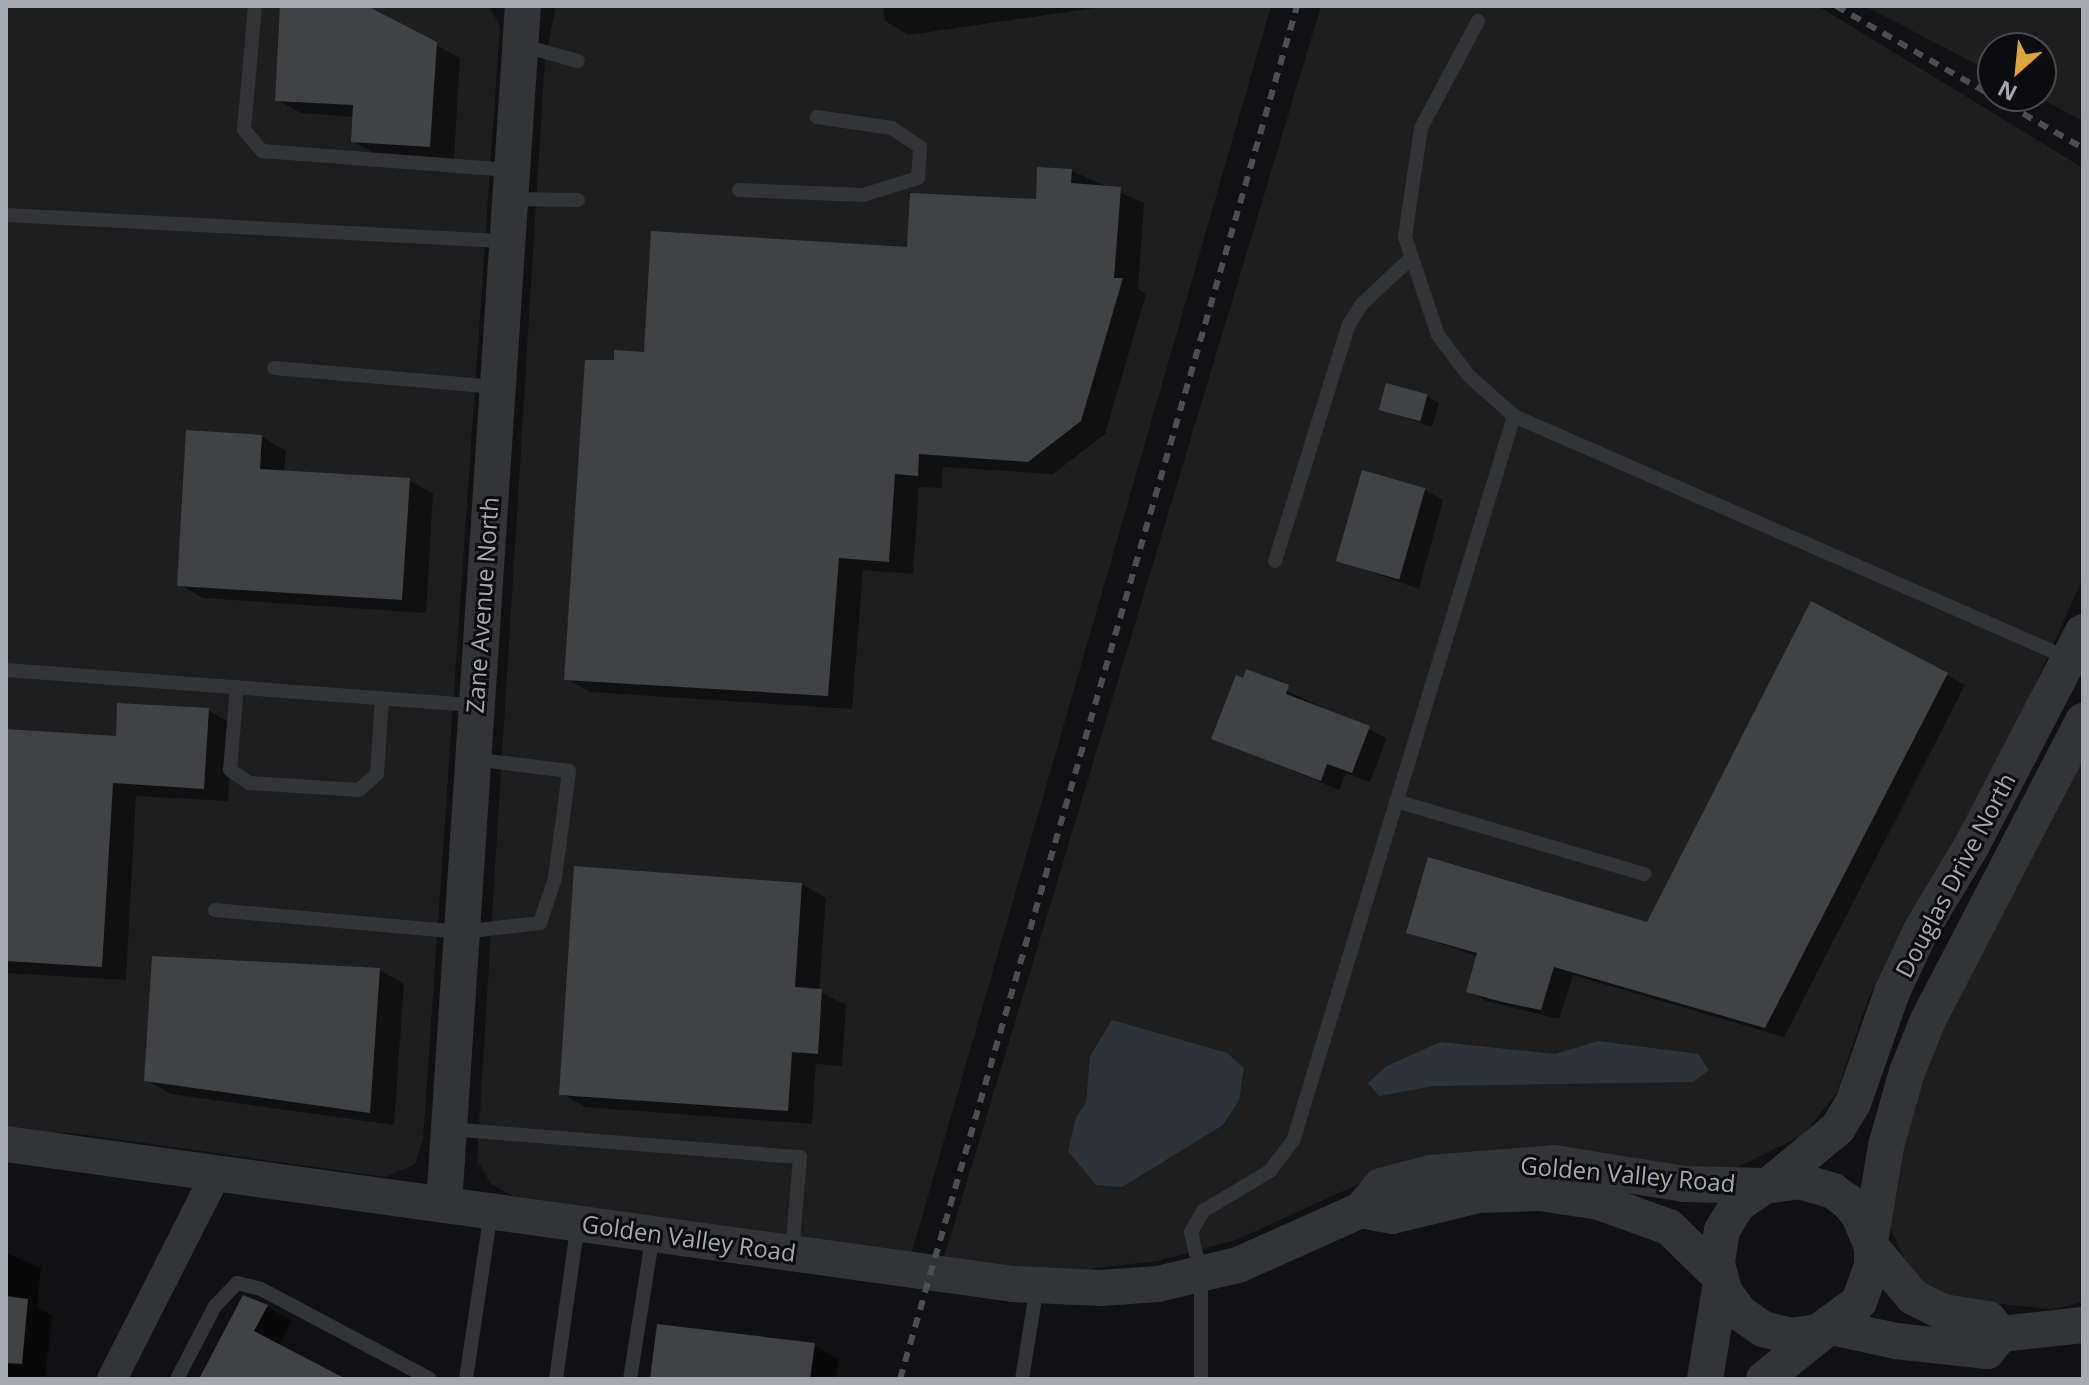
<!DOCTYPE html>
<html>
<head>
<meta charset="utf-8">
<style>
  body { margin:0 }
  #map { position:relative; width:2089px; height:1385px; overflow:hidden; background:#111113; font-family:"Open Sans",sans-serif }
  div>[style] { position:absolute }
  .built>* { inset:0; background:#1e1e1f }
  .water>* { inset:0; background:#2c343a }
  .shadow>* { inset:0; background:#0007 }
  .building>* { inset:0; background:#404246; transform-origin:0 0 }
  .service>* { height:14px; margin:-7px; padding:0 7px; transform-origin:7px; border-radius:7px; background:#333437 }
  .minor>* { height:30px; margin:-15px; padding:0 15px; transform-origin:15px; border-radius:15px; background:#333437 }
  .tertiary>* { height:36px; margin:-18px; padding:0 18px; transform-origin:18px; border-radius:18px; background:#333437 }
  .rail>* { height:6px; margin-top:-3px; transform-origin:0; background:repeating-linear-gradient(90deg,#4c4e52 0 10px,transparent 0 18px) }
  span { translate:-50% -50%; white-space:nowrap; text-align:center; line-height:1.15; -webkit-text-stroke:6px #0c0c0e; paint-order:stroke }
  .street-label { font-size:24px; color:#a4a9b2 }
  .frame { position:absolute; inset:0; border:8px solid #a4a9b2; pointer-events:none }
  .north { position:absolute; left:1977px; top:32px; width:80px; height:80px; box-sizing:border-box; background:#0c0c0e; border:2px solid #494b50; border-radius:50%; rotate:207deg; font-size:22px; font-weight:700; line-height:32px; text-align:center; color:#a4a9b2 }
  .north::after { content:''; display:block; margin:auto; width:28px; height:36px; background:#dca340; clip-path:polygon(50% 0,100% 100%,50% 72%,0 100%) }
</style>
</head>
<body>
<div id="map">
  <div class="built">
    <i style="clip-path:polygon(6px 6px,489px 6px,500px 26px,423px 1140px,415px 1164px,386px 1177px,79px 1134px,6px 1131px)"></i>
    <i style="clip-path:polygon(556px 6px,1271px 6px,911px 1255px,513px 1196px,491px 1184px,477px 1160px,545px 59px)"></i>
    <i style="clip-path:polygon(1321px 6px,1818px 6px,2083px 168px,2083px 578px,1977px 814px,1905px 921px,1868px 1000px,1837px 1092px,1803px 1135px,1726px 1173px,1372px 1178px,1236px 1240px,1157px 1261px,1071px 1271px,943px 1261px)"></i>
    <i style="clip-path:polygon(1865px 6px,2083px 6px,2083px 121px,2036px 96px,2041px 96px,2041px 48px,1993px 48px,1993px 73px)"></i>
    <i style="clip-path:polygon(2083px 758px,2083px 1302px,2052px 1309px,1942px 1298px,1913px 1277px,1889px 1225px,1906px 1118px,1941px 1029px)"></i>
  </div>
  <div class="water">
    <i style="clip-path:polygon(1112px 1020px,1227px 1053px,1244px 1068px,1239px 1100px,1223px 1125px,1122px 1187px,1096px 1185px,1068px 1151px,1076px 1117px,1086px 1103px,1090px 1056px)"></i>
    <i style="clip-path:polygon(1598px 1041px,1698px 1054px,1709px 1070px,1693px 1082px,1434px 1086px,1379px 1096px,1368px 1083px,1385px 1067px,1440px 1042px,1555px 1054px)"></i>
  </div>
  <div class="shadow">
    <i style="clip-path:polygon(282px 6px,363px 6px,460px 58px,454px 160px,377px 155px,353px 141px,354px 117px,301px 113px,277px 100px)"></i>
    <i style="clip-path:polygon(883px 6px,1108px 6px,909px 35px,885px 21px)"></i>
    <i style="clip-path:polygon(1072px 171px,1144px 203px,1138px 289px,1146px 294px,1105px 434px,1053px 474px,943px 467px,942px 488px,919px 487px,913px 574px,863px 570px,852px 709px,590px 692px,566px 678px,616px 363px,1038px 201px)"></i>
    <i style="clip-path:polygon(1427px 396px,1439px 403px,1432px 427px,1381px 409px)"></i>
    <i style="clip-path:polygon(262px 437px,286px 451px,284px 472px,409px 480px,433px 494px,426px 613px,203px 598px,179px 584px)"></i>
    <i style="clip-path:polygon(1425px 490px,1443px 500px,1419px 589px,1338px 560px)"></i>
    <i style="clip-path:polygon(1247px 672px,1387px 738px,1370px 782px,1346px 773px,1339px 790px,1214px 738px)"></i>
    <i style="clip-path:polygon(1947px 675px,1965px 685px,1784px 1037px,1573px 975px,1559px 1019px,1486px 1001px,1468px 991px,1478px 957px,1408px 932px,1648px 925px)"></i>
    <i style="clip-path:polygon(208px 710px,232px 724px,228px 801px,136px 796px,126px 980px,6px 973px,6px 731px,118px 738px)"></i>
    <i style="clip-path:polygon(802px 884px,826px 898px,819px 991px,846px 1005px,842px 1066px,816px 1064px,812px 1124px,585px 1107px,561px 1093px)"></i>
    <i style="clip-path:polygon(380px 970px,404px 984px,394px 1125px,171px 1094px,146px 1080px)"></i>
    <i style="clip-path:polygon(6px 1253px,41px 1268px,37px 1307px,52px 1315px,45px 1379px,6px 1379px)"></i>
    <i style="clip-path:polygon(267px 1307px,292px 1321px,279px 1346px,342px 1379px,201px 1379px)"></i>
    <i style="clip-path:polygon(814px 1345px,838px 1359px,836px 1379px,652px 1379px)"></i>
  </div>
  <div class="building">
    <i style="clip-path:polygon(280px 6px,367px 6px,437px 42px,430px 147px,351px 142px,353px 105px,275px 101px)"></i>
    <i style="clip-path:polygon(1037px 167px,1072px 169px,1071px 183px,1121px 187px,1114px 278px,1123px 278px,1081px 421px,1028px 462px,919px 454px,918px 476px,895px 474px,889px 562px,839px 558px,828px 696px,564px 680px,585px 360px,614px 360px,614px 350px,644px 352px,651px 231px,907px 247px,910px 193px,1036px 199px)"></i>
    <i style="left:1386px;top:383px;width:43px;height:28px;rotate:15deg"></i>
    <i style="clip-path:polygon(186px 430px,262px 435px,260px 469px,410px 478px,402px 600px,177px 586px)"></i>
    <i style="left:1362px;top:470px;width:66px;height:95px;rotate:16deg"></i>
    <i style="clip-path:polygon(1811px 601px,1948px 673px,1765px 1028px,1554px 967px,1541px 1010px,1502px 1002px,1466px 992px,1477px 953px,1406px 933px,1428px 857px,1647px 922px)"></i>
    <i style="clip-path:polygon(1246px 669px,1289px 685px,1286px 694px,1370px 726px,1352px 773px,1327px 764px,1321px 781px,1211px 739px,1236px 675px,1243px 678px)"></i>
    <i style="clip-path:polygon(117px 703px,209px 708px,204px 789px,113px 783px,102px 967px,6px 961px,6px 729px,116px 736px)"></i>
    <i style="clip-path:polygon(574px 866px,802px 883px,795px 987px,822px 989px,818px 1054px,792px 1052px,788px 1111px,559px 1095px)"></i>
    <i style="clip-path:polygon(152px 956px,380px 968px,370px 1113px,144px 1081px)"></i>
    <i style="clip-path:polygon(243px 1295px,268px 1305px,254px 1331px,346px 1379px,199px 1379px)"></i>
    <i style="clip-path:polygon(6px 1296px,28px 1299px,22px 1364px,6px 1363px)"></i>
    <i style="clip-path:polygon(657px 1324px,815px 1343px,810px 1379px,650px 1379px)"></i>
  </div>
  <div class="service">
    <i style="left:255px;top:6px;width:124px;rotate:95.1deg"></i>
    <i style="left:244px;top:130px;width:28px;rotate:49deg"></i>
    <i style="left:262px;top:151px;width:248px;rotate:4.4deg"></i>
    <i style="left:1478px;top:21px;width:121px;rotate:118deg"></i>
    <i style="left:1421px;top:128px;width:110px;rotate:98.4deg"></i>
    <i style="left:1405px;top:237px;width:103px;rotate:71.4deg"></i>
    <i style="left:1438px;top:335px;width:51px;rotate:52.9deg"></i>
    <i style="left:1469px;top:376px;width:60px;rotate:41.6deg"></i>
    <i style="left:1514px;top:416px;width:605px;rotate:23.6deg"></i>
    <i style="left:520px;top:45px;width:60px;rotate:15.4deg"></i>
    <i style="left:739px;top:190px;width:124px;rotate:2.3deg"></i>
    <i style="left:863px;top:195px;width:58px;rotate:-17.2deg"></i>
    <i style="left:918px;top:178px;width:31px;rotate:-86deg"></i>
    <i style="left:920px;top:147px;width:34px;rotate:-146deg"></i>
    <i style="left:892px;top:128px;width:76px;rotate:-171.7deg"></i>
    <i style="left:512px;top:199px;width:66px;rotate:0.9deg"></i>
    <i style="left:6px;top:215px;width:500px;rotate:3deg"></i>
    <i style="left:274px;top:368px;width:223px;rotate:4.9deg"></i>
    <i style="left:1275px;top:561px;width:248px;rotate:-72.7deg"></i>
    <i style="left:1349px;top:324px;width:24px;rotate:-57deg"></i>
    <i style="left:1362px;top:304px;width:66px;rotate:-43.2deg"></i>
    <i style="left:6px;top:670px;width:470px;rotate:4.3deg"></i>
    <i style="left:237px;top:687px;width:83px;rotate:94.8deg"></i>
    <i style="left:230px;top:770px;width:23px;rotate:34deg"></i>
    <i style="left:249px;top:783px;width:110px;rotate:3.6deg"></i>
    <i style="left:359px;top:790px;width:24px;rotate:-42deg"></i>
    <i style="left:377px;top:774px;width:76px;rotate:-86.2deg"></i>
    <i style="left:1396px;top:801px;width:259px;rotate:16.4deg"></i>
    <i style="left:215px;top:910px;width:247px;rotate:5.1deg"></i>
    <i style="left:461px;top:932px;width:80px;rotate:-6.5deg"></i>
    <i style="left:540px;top:923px;width:47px;rotate:-71.6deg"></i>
    <i style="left:555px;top:878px;width:108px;rotate:-82.5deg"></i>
    <i style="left:569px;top:771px;width:98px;rotate:-172.9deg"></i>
    <i style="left:449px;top:1129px;width:352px;rotate:4.6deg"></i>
    <i style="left:800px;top:1157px;width:95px;rotate:94.8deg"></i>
    <i style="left:177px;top:1379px;width:82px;rotate:-62.5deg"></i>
    <i style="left:215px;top:1306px;width:32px;rotate:-46deg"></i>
    <i style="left:237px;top:1283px;width:25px;rotate:14deg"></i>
    <i style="left:261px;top:1289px;width:191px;rotate:28deg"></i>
    <i style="left:466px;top:1379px;width:170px;rotate:-81.5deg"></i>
    <i style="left:556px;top:1379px;width:158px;rotate:-82deg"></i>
    <i style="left:630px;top:1379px;width:148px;rotate:-81deg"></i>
    <i style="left:1022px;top:1379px;width:94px;rotate:-80.8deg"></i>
    <i style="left:1201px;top:1379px;width:104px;rotate:-90deg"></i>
    <i style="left:1201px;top:1275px;width:44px;rotate:-103.1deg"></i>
    <i style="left:1191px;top:1232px;width:24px;rotate:-60deg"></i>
    <i style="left:1203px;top:1211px;width:78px;rotate:-30.8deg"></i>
    <i style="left:1270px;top:1171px;width:38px;rotate:-53deg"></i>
    <i style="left:1293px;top:1141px;width:758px;rotate:-73.05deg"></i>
  </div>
  <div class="minor">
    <i style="left:112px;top:1379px;width:230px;rotate:-63.1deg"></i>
  </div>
  <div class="tertiary">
    <i style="left:6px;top:1144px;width:1017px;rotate:7.91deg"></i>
    <i style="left:1013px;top:1284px;width:88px;rotate:2.6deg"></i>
    <i style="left:1101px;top:1288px;width:57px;rotate:-4deg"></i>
    <i style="left:1158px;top:1284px;width:82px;rotate:-13.4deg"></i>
    <i style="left:1238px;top:1265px;width:135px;rotate:-24.1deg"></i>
    <i style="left:1361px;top:1210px;width:31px;rotate:-50deg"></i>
    <i style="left:1381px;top:1186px;width:52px;rotate:-14.6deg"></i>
    <i style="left:1431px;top:1173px;width:123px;rotate:-4.6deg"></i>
    <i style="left:1554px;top:1163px;width:132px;rotate:9.2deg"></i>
    <i style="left:1684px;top:1184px;width:81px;rotate:1.4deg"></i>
    <i style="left:1765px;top:1186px;width:34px;rotate:-8deg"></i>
    <i style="left:1799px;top:1181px;width:35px;rotate:16deg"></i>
    <i style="left:1833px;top:1191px;width:17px;rotate:36deg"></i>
    <i style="left:1847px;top:1201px;width:18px;rotate:49deg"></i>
    <i style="left:1859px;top:1215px;width:35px;rotate:68deg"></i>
    <i style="left:1872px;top:1248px;width:18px;rotate:90deg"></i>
    <i style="left:1872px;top:1266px;width:38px;rotate:110deg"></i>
    <i style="left:1859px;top:1302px;width:51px;rotate:143.8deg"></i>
    <i style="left:1818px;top:1332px;width:27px;rotate:172deg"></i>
    <i style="left:1791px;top:1336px;width:29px;rotate:-166deg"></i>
    <i style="left:1763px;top:1329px;width:28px;rotate:-145deg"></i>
    <i style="left:1740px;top:1313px;width:27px;rotate:-126deg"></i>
    <i style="left:1724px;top:1291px;width:30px;rotate:-104deg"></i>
    <i style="left:1717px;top:1262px;width:32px;rotate:-81deg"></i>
    <i style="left:1722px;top:1230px;width:31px;rotate:-58deg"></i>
    <i style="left:1738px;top:1204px;width:32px;rotate:-34deg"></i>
    <i style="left:1769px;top:1185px;width:89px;rotate:-39.6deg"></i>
    <i style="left:1838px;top:1128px;width:29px;rotate:-59deg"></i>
    <i style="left:1853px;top:1103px;width:118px;rotate:-70.6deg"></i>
    <i style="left:1892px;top:992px;width:68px;rotate:-64.9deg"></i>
    <i style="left:1921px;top:930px;width:99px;rotate:-59deg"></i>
    <i style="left:1972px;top:845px;width:240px;rotate:-62.5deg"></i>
    <i style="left:444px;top:1204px;width:1201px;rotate:-86.23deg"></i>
    <i style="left:1361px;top:1210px;width:32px;rotate:11deg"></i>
    <i style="left:1392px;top:1216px;width:89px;rotate:-13.7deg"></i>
    <i style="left:1478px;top:1195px;width:62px;rotate:-1.8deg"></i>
    <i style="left:1540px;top:1193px;width:60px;rotate:8.7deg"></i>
    <i style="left:1599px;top:1202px;width:74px;rotate:19.7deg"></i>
    <i style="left:1669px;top:1227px;width:70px;rotate:44.4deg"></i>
    <i style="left:1870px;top:1242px;width:97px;rotate:-80.5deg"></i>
    <i style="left:1886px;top:1146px;width:77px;rotate:-74.2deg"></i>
    <i style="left:1907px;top:1072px;width:56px;rotate:-68deg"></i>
    <i style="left:1928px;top:1020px;width:337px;rotate:-62.6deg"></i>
    <i style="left:1872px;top:1248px;width:64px;rotate:50.1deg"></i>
    <i style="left:1913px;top:1297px;width:34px;rotate:27deg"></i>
    <i style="left:1943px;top:1312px;width:46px;rotate:8.8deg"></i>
    <i style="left:1988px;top:1319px;width:20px;rotate:49deg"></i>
    <i style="left:1831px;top:1327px;width:66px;rotate:12.2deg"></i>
    <i style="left:1896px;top:1341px;width:92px;rotate:6.3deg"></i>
    <i style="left:1987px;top:1351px;width:22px;rotate:-51deg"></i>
    <i style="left:2001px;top:1334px;width:82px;rotate:-6.3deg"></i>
    <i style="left:1705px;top:1379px;width:98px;rotate:-80.6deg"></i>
    <i style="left:1764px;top:1379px;width:78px;rotate:-38.8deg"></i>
  </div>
  <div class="rail">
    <i style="left:1836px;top:6px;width:285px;rotate:29.9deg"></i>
    <i style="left:900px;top:1379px;width:1429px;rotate:-73.87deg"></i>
  </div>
  <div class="street-label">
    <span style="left:482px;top:605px;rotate:-86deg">Zane Avenue North</span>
    <span style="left:1955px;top:875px;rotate:-62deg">Douglas Drive North</span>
    <span style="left:1628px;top:1174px;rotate:5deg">Golden Valley Road</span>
    <span style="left:689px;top:1238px;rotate:8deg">Golden Valley Road</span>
  </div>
  <div class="frame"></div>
  <div class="north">N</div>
</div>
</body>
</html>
